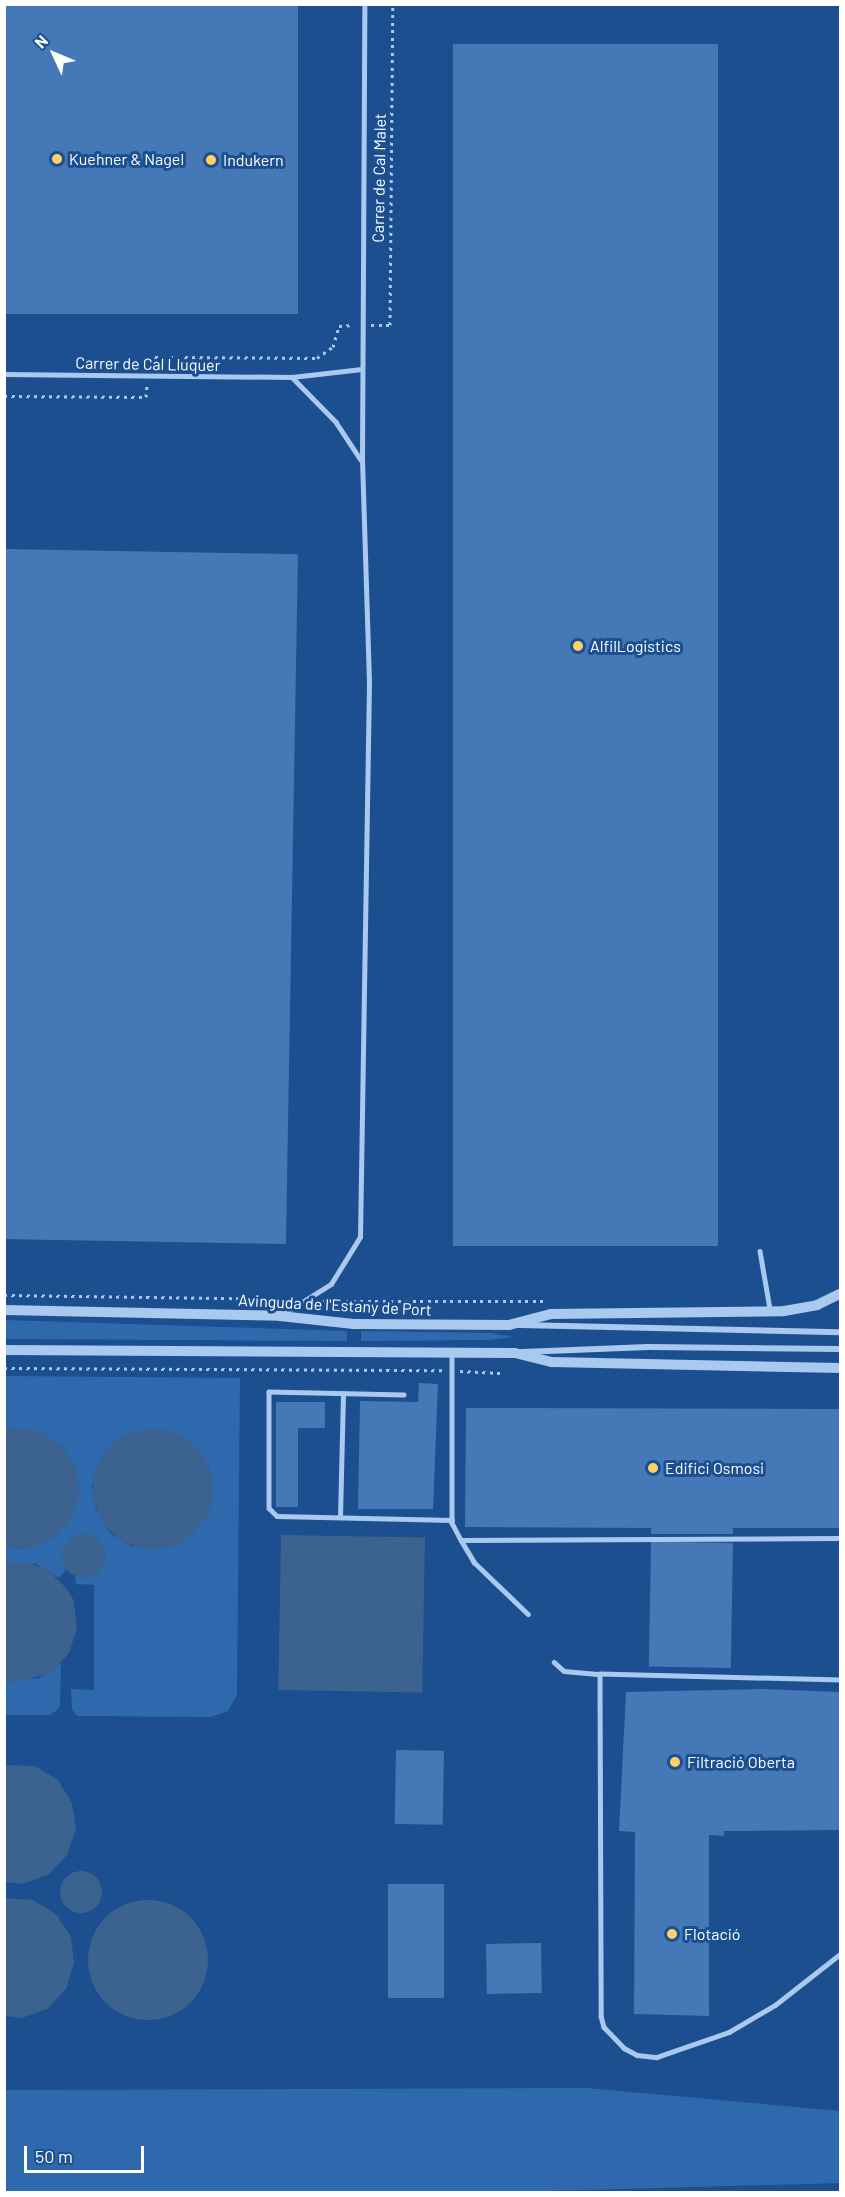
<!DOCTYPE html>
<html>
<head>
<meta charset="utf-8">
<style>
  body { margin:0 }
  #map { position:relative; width:845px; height:2197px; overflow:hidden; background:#1b4f8f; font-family:Barlow,sans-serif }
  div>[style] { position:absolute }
  .green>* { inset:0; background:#2e69ad }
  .water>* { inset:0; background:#3c6290; transform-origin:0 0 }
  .round { border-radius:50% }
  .building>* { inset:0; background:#4478b7; transform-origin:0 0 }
  .path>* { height:3px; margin-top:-1.5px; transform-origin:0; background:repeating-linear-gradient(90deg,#a9c9ee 0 3px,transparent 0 7.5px) }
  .service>* { height:4.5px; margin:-2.25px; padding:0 2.25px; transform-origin:2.25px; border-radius:2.25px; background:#a9c9ee }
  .minor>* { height:6px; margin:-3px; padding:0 3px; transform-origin:3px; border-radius:3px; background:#a9c9ee }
  .tertiary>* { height:10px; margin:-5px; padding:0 5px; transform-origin:5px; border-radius:5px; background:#a9c9ee }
  .dots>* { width:16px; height:16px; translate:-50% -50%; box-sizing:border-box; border:3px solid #1b4f8f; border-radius:50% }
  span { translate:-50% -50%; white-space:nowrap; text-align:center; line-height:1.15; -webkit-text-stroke:6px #1b4f8f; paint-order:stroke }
  .poi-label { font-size:16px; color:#fff }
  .left { translate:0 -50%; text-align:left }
  .street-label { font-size:16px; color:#fff }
  .frame { position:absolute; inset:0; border:6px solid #fff; pointer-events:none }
  .north { position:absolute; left:24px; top:24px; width:60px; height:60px; -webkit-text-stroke:4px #1b4f8f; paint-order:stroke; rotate:314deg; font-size:16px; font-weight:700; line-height:24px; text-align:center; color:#fff }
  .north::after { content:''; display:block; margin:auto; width:21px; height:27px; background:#fff; clip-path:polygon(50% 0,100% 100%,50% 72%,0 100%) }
  .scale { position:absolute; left:24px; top:2146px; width:120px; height:27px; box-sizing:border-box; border:3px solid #fff; border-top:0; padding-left:8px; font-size:18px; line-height:21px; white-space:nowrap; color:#fff; -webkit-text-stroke:4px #1b4f8f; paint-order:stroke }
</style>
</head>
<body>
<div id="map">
  <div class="green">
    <i style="clip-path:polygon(5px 1320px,347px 1331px,347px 1341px,5px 1339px)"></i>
    <i style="clip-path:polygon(361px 1331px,490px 1333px,514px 1337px,490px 1340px,361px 1341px)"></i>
    <i style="clip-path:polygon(evenodd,5px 1376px,240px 1378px,237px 1695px,228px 1711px,211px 1717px,77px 1716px,72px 1709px,71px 1689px,94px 1690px,94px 1585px,76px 1584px,75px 1576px,103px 1567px,106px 1558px,103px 1545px,95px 1537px,59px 1578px,36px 1564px,5px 1563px,5px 1547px,27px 1549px,12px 1428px,5px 1431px,5px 1376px,172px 1432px,195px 1446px,210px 1468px,133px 1547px,110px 1533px,96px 1510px,92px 1484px,172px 1432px)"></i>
    <i style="clip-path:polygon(61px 1663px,60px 1706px,56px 1711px,50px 1715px,5px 1715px,5px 1681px,39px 1678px)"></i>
    <i style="clip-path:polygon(587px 2088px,840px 2111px,840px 2183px,517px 2192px,5px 2192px,5px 2090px)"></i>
  </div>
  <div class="water">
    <i style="clip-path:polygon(12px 1428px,39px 1431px,62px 1445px,76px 1467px,80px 1494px,71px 1520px,52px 1539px,27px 1549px,5px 1547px,5px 1431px)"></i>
    <i class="round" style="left:93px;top:1429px;width:120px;height:120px"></i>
    <i class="round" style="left:62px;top:1534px;width:44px;height:44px"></i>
    <i style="left:281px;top:1535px;width:144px;height:155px;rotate:1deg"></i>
    <i style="clip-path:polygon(24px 1562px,47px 1569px,67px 1589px,74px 1601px,77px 1628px,69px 1653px,50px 1673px,12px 1683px,5px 1681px,5px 1563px)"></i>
    <i style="clip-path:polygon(5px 1765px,35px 1766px,58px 1780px,72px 1803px,76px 1829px,67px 1855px,49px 1874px,23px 1884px,5px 1882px)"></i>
    <i class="round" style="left:60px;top:1871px;width:42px;height:42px"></i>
    <i style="clip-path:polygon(5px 1898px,33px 1900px,56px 1914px,71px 1937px,74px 1963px,66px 1989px,47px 2009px,22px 2018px,5px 2016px)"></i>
    <i class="round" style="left:88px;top:1900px;width:120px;height:120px"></i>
  </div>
  <div class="building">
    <i style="left:4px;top:4px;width:294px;height:310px"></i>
    <i style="left:453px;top:44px;width:265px;height:1202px"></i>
    <i style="left:4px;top:549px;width:294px;height:690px;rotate:1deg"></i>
    <i style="clip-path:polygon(419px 1383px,438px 1384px,433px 1509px,358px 1509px,360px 1401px,418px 1402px)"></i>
    <i style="clip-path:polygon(276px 1402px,325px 1402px,325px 1428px,298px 1428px,298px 1507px,276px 1507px)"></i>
    <i style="clip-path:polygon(466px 1408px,840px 1409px,840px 1528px,733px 1528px,733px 1534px,651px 1534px,651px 1528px,465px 1527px)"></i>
    <i style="left:733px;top:1543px;width:125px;height:82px;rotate:91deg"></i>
    <i style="clip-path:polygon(764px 1689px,840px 1692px,840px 1830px,724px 1831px,724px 1836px,709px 1835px,709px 2016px,634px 2014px,635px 1832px,619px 1831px,626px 1692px)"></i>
    <i style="left:396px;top:1750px;width:48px;height:74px;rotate:1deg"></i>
    <i style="left:388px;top:1884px;width:56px;height:114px"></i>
    <i style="left:541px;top:1943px;width:50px;height:55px;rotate:89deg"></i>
  </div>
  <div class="path">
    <i style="left:371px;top:325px;width:19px"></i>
    <i style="left:390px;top:325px;width:321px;rotate:-89.5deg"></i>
    <i style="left:147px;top:366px;width:9px;rotate:-90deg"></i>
    <i style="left:147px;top:357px;width:170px;rotate:0.3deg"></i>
    <i style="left:317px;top:358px;width:19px;rotate:-35deg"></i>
    <i style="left:333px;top:347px;width:22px;rotate:-74deg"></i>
    <i style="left:339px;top:326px;width:13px;rotate:-4deg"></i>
    <i style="left:4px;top:396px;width:142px;rotate:0.4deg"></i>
    <i style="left:146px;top:397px;width:12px;rotate:-85deg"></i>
    <i style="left:4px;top:1295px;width:283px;rotate:0.8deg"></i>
    <i style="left:323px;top:1301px;width:222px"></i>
    <i style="left:4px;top:1368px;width:438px;rotate:0.3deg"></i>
    <i style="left:460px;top:1371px;width:40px;rotate:2.9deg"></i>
  </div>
  <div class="service">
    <i style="left:4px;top:374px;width:288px;rotate:0.6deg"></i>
    <i style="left:292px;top:377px;width:70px;rotate:-6.5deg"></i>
    <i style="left:292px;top:377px;width:63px;rotate:45.6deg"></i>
    <i style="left:336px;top:422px;width:45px;rotate:56.7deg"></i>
    <i style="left:760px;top:1251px;width:59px;rotate:80.2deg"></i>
    <i style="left:285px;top:1313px;width:54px;rotate:-32.2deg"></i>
    <i style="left:331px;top:1284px;width:55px;rotate:-58.3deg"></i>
    <i style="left:360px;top:1237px;width:555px;rotate:-89.07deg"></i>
    <i style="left:369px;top:682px;width:221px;rotate:-91.8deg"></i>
    <i style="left:362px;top:461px;width:457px;rotate:-89.7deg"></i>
    <i style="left:452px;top:1354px;width:169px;rotate:90deg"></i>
    <i style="left:452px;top:1523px;width:19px;rotate:62deg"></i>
    <i style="left:461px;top:1540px;width:379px;rotate:-0.3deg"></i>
    <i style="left:404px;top:1395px;width:135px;rotate:-178.7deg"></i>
    <i style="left:269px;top:1392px;width:116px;rotate:90deg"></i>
    <i style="left:269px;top:1508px;width:11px;rotate:45deg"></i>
    <i style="left:277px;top:1516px;width:175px;rotate:1.3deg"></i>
    <i style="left:340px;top:1517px;width:123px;rotate:-88.6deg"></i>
    <i style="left:461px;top:1540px;width:26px;rotate:59deg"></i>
    <i style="left:474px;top:1562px;width:75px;rotate:43.9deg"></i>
    <i style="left:554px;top:1662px;width:13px;rotate:42deg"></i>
    <i style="left:564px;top:1671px;width:36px;rotate:5deg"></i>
    <i style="left:840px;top:1680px;width:240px;rotate:-178.6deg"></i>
    <i style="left:600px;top:1674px;width:342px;rotate:89.8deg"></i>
    <i style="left:601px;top:2016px;width:11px;rotate:75deg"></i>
    <i style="left:604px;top:2027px;width:29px;rotate:46deg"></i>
    <i style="left:624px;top:2048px;width:15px;rotate:28deg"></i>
    <i style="left:637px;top:2055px;width:20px;rotate:6deg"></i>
    <i style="left:657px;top:2057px;width:76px;rotate:-19.1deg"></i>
    <i style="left:729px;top:2032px;width:53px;rotate:-30.4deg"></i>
    <i style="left:775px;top:2005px;width:83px;rotate:-38.1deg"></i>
  </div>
  <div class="minor">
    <i style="left:520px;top:1325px;width:320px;rotate:1.3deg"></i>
    <i style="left:522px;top:1352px;width:126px;rotate:-2.3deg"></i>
    <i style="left:648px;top:1347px;width:192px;rotate:0.6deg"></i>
  </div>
  <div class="tertiary">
    <i style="left:4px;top:1310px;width:276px;rotate:1.2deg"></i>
    <i style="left:280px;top:1316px;width:74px;rotate:6.2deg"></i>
    <i style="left:354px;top:1324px;width:155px;rotate:0.4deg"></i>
    <i style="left:509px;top:1325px;width:43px;rotate:-14.7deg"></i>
    <i style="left:551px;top:1314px;width:233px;rotate:-0.7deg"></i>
    <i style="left:784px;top:1311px;width:34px;rotate:-10deg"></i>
    <i style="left:817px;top:1305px;width:25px;rotate:-26deg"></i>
    <i style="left:4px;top:1350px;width:511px;rotate:0.34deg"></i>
    <i style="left:515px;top:1353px;width:38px;rotate:14deg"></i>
    <i style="left:552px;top:1362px;width:288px;rotate:1.2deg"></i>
  </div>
  <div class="dots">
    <i style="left:57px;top:159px;background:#ffd166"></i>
    <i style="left:211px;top:160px;background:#ffd166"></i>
    <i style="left:578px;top:646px;background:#ffd166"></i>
    <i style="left:653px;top:1468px;background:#ffd166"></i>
    <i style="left:675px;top:1762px;background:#ffd166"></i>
    <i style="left:672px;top:1934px;background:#ffd166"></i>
  </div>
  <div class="poi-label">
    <span class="left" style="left:69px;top:159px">Kuehner &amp; Nagel</span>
    <span class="left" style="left:223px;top:160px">Indukern</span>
    <span class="left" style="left:590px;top:646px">AlfilLogistics</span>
    <span class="left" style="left:665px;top:1468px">Edifici Osmosi</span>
    <span class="left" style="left:687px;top:1762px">Filtració Oberta</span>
    <span class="left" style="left:684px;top:1934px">Flotació</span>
  </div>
  <div class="street-label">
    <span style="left:379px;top:178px;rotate:-89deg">Carrer de Cal Malet</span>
    <span style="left:148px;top:364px;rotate:1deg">Carrer de Cal Lluquer</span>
    <span style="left:335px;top:1305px;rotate:3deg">Avinguda de l'Estany de Port</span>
  </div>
  <div class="frame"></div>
  <div class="north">N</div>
  <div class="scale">50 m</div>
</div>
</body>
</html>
